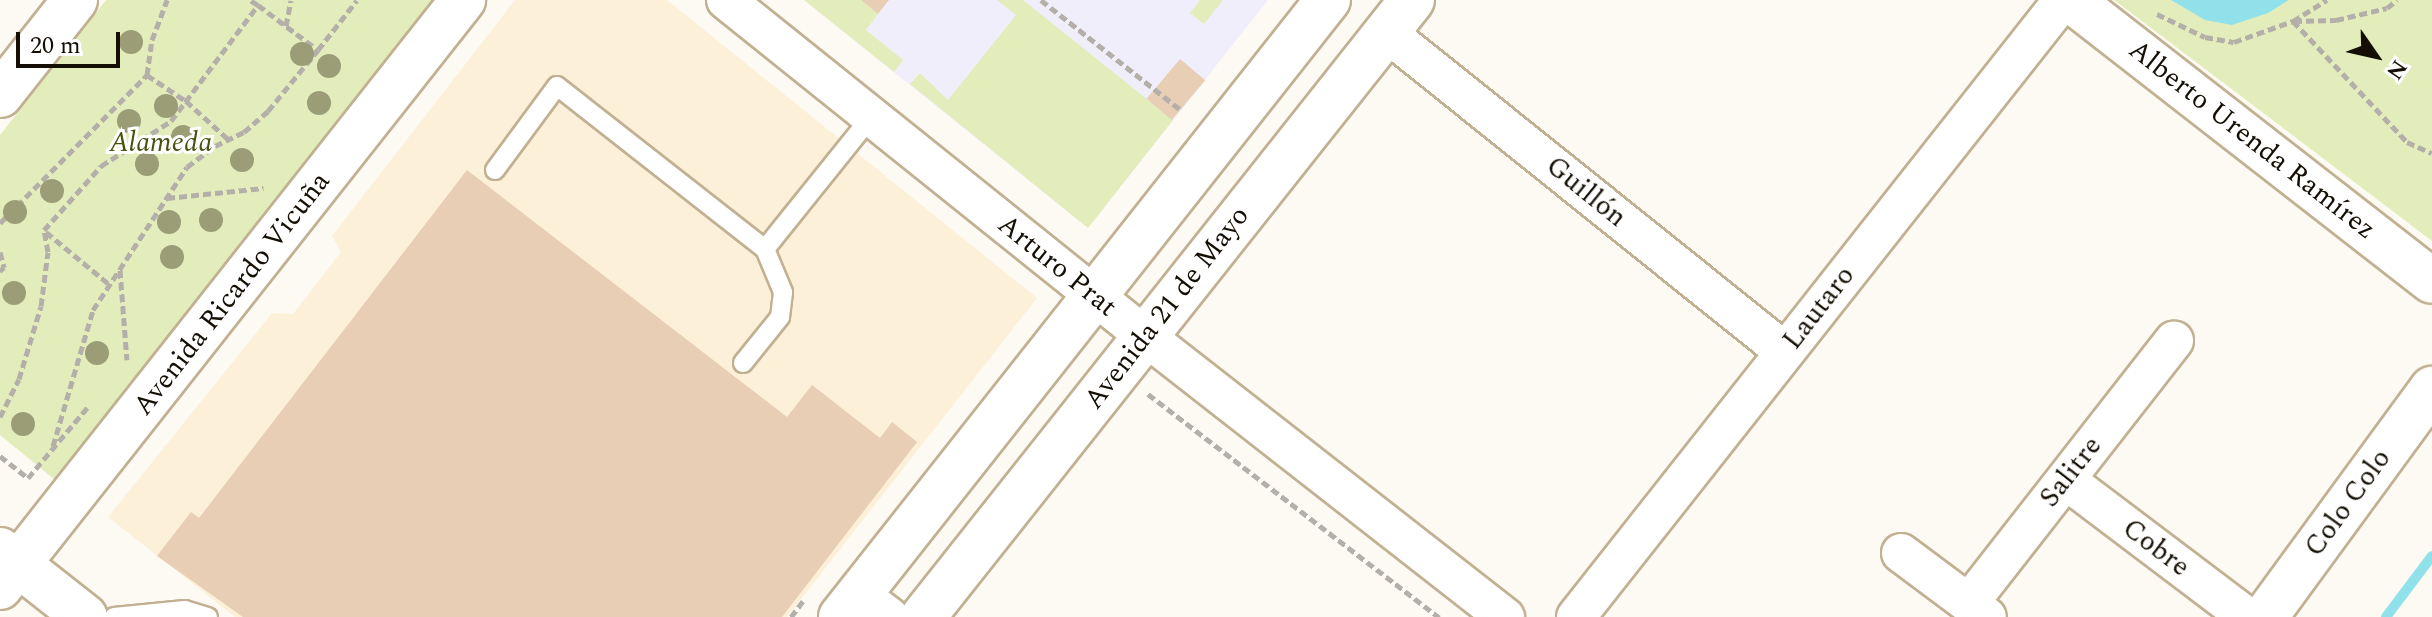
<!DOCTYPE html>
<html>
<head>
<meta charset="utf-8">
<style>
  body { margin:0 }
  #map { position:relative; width:2432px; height:617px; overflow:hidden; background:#fdfaf4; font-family:Spectral,serif }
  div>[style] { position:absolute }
  .built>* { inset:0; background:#fcf0d9 }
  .education>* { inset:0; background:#f1eefc }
  .green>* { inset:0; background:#e3edbc }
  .water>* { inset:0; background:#91e1eb }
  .stream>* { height:10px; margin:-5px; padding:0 5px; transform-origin:5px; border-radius:5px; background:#91e1eb }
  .building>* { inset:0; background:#e8ceb4; transform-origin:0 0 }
  .path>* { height:5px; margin-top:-2.5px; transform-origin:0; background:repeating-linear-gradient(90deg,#b4b0a9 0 8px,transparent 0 12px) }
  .roads { filter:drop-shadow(2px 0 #c1b192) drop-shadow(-2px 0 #c1b192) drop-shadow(0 2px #c1b192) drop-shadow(0 -2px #c1b192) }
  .service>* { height:18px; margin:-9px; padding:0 9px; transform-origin:9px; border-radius:9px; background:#fff }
  .minor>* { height:38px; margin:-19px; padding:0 19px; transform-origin:19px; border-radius:19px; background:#fff }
  .tertiary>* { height:44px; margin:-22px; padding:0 22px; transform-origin:22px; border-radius:22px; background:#fff }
  .secondary>* { height:44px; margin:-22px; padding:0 22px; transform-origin:22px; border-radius:22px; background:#fff }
  .primary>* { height:44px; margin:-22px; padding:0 22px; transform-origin:22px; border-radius:22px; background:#fff }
  .trees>* { width:24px; height:24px; margin:-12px; border-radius:50%; background:#9a9d76 }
  span { translate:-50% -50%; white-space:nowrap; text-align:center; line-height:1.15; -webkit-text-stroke:6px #fff; paint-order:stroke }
  .street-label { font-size:28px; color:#140e04 }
  .park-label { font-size:28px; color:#49510f; font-style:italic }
  .north { position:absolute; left:2336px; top:16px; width:80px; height:80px; -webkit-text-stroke:6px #fff; paint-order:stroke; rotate:124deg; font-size:22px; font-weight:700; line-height:32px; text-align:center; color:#140e04 }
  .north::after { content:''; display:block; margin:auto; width:28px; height:36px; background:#140e04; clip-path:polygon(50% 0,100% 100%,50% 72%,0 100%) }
  .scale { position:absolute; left:16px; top:32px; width:104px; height:36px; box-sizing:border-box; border:4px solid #140e04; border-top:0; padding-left:10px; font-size:24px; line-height:28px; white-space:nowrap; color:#140e04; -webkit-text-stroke:6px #fff; paint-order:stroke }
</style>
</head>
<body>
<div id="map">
  <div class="built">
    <i style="clip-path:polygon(515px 0,667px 0,1037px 298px,787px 617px,235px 617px,108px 517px,272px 313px,293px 314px,341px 252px,332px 236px)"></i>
  </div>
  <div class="education">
    <i style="clip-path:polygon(804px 0,1268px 0,1088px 228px)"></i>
  </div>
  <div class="green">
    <i style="clip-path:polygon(106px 0,441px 0,60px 484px,0 435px,0 135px)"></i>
    <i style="clip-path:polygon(804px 0,861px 0,878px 14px,866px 30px,903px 60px,894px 72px)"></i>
    <i style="clip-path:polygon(997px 0,1023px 0,1173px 120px,1088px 228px,910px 84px,920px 73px,948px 100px,1016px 15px)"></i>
    <i style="clip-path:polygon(1200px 0,1223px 0,1204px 24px,1190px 13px)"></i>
    <i style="clip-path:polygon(2114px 0,2432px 0,2432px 241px)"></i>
  </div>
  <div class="water">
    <i style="clip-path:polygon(2171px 0,2289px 0,2268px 13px,2232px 25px,2205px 20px)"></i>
  </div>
  <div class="stream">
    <i style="left:2386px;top:617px;width:76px;rotate:-53deg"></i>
  </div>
  <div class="building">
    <i style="clip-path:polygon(861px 0,889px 0,878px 14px)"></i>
    <i style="left:1180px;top:59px;width:33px;height:52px;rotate:40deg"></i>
    <i style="clip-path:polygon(467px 170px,787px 417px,812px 385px,880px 438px,892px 422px,917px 442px,782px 617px,243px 617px,157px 556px,191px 512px,199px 518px)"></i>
  </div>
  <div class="path">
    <i style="left:1041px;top:0;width:178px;rotate:38.2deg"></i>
    <i style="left:258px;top:5px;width:75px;rotate:36.9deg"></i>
    <i style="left:318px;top:50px;width:63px;rotate:-52deg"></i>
    <i style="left:2157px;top:14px;width:53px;rotate:25.6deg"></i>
    <i style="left:2205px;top:37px;width:29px;rotate:10deg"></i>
    <i style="left:2234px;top:42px;width:63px;rotate:-19.6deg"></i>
    <i style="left:2293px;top:21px;width:40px;rotate:-32deg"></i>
    <i style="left:2293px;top:21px;width:166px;rotate:46.7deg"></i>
    <i style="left:2407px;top:142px;width:27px;rotate:24deg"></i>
    <i style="left:2294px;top:21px;width:42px;rotate:-1.4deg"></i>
    <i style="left:2336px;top:20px;width:52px;rotate:-13.2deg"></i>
    <i style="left:2387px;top:8px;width:13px;rotate:-39deg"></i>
    <i style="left:286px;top:26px;width:26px;rotate:-79deg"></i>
    <i style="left:147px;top:75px;width:47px;rotate:33.7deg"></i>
    <i style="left:186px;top:101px;width:58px;rotate:42.2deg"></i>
    <i style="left:167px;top:198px;width:97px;rotate:-5.9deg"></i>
    <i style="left:0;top:223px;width:209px;rotate:-45.2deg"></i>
    <i style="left:147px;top:75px;width:35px;rotate:-82deg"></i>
    <i style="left:152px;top:40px;width:43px;rotate:-69.4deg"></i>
    <i style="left:46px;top:232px;width:83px;rotate:39.6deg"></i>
    <i style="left:0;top:252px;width:16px;rotate:75deg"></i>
    <i style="left:4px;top:267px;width:6px;rotate:135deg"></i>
    <i style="left:120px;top:270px;width:90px;rotate:85.6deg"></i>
    <i style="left:1148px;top:394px;width:367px;rotate:37.5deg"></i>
    <i style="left:0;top:417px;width:42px;rotate:-63.4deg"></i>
    <i style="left:19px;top:379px;width:76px;rotate:-73.2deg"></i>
    <i style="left:41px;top:306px;width:54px;rotate:-82.6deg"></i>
    <i style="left:48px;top:252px;width:22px;rotate:-100deg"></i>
    <i style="left:44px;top:230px;width:86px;rotate:-48.3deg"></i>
    <i style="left:101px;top:166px;width:83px;rotate:-32.7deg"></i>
    <i style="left:171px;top:121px;width:145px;rotate:-53.1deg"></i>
    <i style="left:258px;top:5px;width:9px;rotate:-148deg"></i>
    <i style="left:53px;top:446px;width:142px;rotate:-73.6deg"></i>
    <i style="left:93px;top:310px;width:171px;rotate:-56.7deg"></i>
    <i style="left:187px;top:167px;width:35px;rotate:-37deg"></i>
    <i style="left:215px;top:146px;width:32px;rotate:-26deg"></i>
    <i style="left:244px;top:132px;width:32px;rotate:-41deg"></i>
    <i style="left:268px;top:111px;width:79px;rotate:-50.7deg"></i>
    <i style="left:0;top:456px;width:36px;rotate:38deg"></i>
    <i style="left:28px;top:478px;width:92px;rotate:-49.9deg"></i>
    <i style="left:791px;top:617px;width:20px;rotate:-53deg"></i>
  </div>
  <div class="roads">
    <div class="service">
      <i style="left:495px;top:170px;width:104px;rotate:-53.6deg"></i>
      <i style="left:557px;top:86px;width:264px;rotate:38.1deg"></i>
      <i style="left:765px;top:249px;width:171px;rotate:-51.2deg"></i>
      <i style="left:743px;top:363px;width:59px;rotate:-51.2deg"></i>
      <i style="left:780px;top:317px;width:25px;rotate:-83deg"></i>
      <i style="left:783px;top:292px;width:47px;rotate:-112.7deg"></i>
      <i style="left:114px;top:617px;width:71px;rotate:-5.6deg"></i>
      <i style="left:185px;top:610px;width:24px;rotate:17deg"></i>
    </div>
    <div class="minor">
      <i style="left:726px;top:0;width:537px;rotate:38.73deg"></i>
      <i style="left:1145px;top:336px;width:457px;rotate:38deg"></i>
      <i style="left:1386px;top:32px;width:511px;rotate:38.73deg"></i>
      <i style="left:2066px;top:480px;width:227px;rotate:37.1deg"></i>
      <i style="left:1901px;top:553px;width:107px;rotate:36.7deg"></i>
      <i style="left:859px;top:594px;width:38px;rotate:37deg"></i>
      <i style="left:1969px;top:603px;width:333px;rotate:-52deg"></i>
      <i style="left:1576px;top:617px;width:786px;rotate:-51.72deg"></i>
    </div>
    <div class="tertiary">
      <i style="left:2071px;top:0;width:457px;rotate:37.9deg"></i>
      <i style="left:841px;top:617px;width:786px;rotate:-51.72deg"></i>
      <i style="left:923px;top:617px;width:787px;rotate:-51.6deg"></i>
    </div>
    <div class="secondary">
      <i style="left:2265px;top:617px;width:283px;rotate:-53.8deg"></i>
    </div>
    <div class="primary">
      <i style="left:0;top:95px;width:121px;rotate:-51.7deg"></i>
      <i style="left:0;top:550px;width:108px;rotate:38.2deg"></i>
      <i style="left:0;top:587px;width:748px;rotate:-51.74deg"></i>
    </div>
  </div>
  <div class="trees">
    <i style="left:131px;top:42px"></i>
    <i style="left:302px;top:54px"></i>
    <i style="left:329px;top:66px"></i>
    <i style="left:319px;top:103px"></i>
    <i style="left:166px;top:106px"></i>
    <i style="left:129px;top:121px"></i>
    <i style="left:183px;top:137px"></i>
    <i style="left:242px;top:160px"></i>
    <i style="left:147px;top:164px"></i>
    <i style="left:52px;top:191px"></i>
    <i style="left:15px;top:212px"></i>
    <i style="left:211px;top:220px"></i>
    <i style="left:169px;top:222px"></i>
    <i style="left:172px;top:257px"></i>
    <i style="left:14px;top:293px"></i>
    <i style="left:97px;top:353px"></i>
    <i style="left:23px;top:424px"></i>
  </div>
  <div class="street-label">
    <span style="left:2252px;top:140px;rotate:38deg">Alberto Urenda Ramírez</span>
    <span style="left:1586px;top:192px;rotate:39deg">Guillón</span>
    <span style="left:1057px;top:266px;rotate:39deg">Arturo Prat</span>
    <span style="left:232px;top:294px;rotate:-52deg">Avenida Ricardo Vicuña</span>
    <span style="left:1167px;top:308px;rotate:-52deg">Avenida 21 de Mayo</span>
    <span style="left:1819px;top:308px;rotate:-52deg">Lautaro</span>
    <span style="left:2071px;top:472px;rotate:-52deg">Salitre</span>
    <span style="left:2348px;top:503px;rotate:-54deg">Colo Colo</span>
    <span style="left:2156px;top:548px;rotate:37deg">Cobre</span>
  </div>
  <div class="park-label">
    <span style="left:161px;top:143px">Alameda</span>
  </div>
  <div class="north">N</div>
  <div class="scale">20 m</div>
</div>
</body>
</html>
